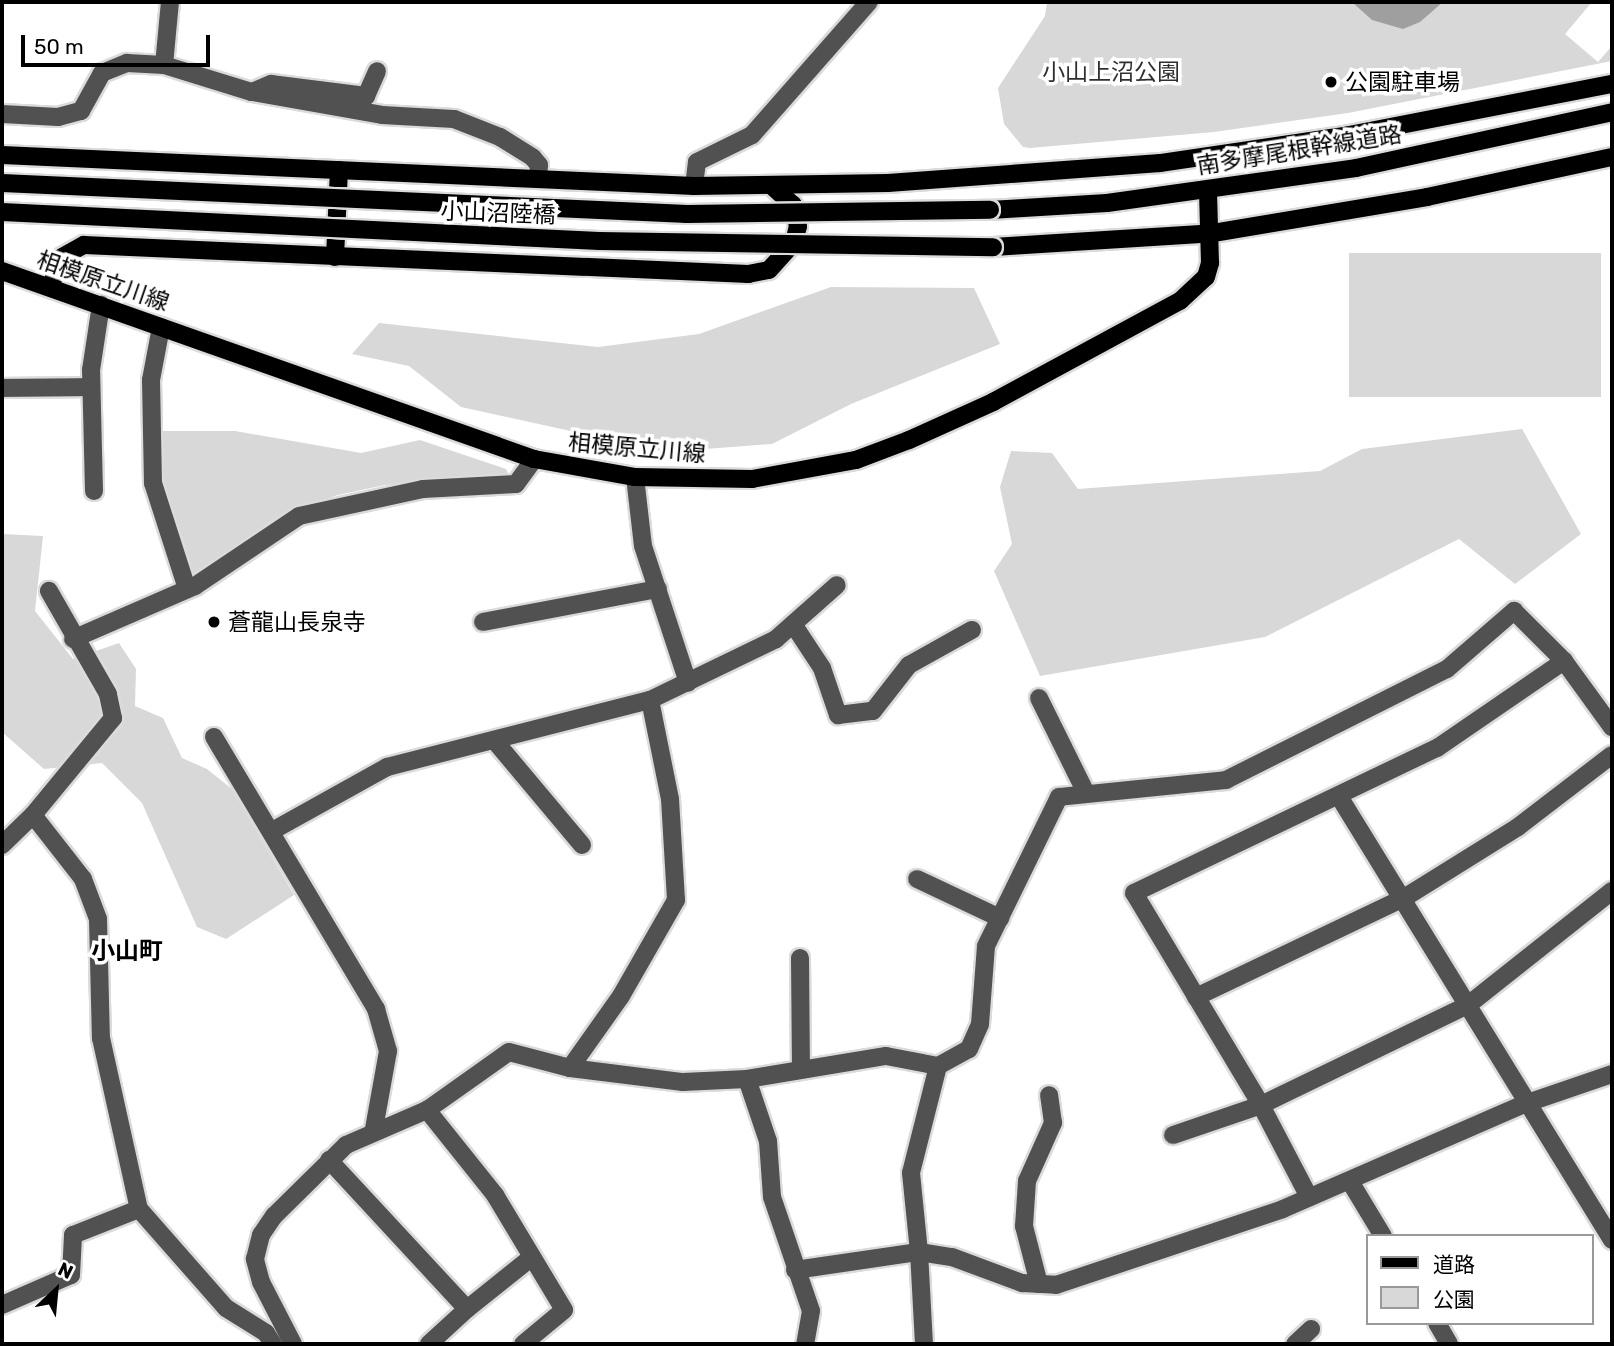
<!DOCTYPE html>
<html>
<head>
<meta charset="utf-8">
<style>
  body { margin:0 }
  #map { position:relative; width:1614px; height:1346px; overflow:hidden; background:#fff; font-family:Rubik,"Noto Sans JP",sans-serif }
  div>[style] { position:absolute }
  .green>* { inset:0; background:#d8d8d8; transform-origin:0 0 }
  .water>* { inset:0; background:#9f9f9f }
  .roads { filter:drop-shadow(2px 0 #dbdbdb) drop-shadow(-2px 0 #dbdbdb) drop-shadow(0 2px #dbdbdb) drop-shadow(0 -2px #dbdbdb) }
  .minor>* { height:18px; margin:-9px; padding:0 9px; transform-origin:9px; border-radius:9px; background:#515151 }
  .major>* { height:18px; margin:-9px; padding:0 9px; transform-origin:9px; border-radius:9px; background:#000 }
  .bridges { filter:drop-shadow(2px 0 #dbdbdb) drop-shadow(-2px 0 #dbdbdb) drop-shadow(0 2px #dbdbdb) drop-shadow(0 -2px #dbdbdb) }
  .major-bridge>* { height:18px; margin:-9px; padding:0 9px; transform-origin:9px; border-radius:9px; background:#000 }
  .dots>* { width:19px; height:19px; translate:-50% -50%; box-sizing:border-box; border:4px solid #fff; border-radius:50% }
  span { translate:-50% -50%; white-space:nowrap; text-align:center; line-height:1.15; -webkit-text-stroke:7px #fff; paint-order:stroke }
  .park-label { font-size:23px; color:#2f2f2f }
  .poi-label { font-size:23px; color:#000 }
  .left { translate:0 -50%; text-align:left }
  .street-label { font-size:23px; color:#000 }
  .neighbourhood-label { font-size:24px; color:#000; font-weight:700 }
  .frame { position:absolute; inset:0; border:4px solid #000; pointer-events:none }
  .legend { position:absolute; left:1366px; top:1234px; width:228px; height:91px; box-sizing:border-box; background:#fff; border:2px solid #999; margin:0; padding:9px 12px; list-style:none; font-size:21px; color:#000 }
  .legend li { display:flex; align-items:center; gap:14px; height:35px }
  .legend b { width:35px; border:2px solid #999 }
  .north { position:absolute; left:21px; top:1255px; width:70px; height:70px; -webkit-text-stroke:5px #fff; paint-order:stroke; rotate:26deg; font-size:19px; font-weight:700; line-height:28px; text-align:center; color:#000 }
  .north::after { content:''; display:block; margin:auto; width:24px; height:32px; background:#000; clip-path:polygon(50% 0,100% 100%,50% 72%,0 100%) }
  .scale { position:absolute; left:21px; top:35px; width:189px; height:32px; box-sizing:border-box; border:4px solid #000; border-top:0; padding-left:9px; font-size:21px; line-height:24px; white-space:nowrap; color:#000; -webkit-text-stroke:5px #fff; paint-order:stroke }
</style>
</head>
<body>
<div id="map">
  <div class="green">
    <i style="clip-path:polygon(1047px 2px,1592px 2px,1565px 34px,1598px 62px,1612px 46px,1612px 61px,1348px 113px,1214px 132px,1030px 148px,1023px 147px,1004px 124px,998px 88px,1045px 16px)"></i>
    <i style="left:1601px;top:253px;width:144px;height:252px;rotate:90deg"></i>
    <i style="clip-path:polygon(831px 287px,974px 288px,1000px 344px,851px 404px,772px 444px,666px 452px,461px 407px,409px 366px,352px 354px,379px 323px,598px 347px,699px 334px)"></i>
    <i style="clip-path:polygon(1522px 429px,1581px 534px,1515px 584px,1459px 539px,1265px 637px,1040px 676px,994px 571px,1012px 544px,1000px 487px,1011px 451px,1052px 453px,1078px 489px,1320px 471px,1362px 449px)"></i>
    <i style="clip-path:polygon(160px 431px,235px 431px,361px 453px,420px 440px,506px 469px,510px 477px,385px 485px,338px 495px,284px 514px,191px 578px,161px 497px)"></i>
    <i style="clip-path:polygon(2px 534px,43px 536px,35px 611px,73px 659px,119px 643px,136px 669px,135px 706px,163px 718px,182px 758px,207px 769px,232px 789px,294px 895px,226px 939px,197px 927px,142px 803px,102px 763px,44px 769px,2px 732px)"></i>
  </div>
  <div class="water">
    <i style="clip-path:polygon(1352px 2px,1443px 2px,1420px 22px,1403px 29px,1372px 20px)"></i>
  </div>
  <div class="roads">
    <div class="minor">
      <i style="left:164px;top:65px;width:63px;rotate:-84.6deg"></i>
      <i style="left:252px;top:92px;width:132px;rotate:10deg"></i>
      <i style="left:382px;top:115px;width:72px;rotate:3.2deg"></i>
      <i style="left:454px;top:119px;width:49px;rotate:21.4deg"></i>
      <i style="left:500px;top:137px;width:39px;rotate:32deg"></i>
      <i style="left:533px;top:158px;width:9px;rotate:49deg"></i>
      <i style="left:539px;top:165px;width:14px;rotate:94deg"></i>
      <i style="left:2px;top:114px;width:56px;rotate:3.1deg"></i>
      <i style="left:58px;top:117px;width:24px;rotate:-15deg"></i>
      <i style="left:81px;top:111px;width:43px;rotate:-61.1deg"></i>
      <i style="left:102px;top:73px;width:27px;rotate:-22deg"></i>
      <i style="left:127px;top:63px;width:37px;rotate:3deg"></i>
      <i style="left:164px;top:65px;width:92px;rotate:17.1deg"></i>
      <i style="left:252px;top:92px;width:21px;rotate:-23deg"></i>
      <i style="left:271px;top:84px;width:96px;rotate:7.2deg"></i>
      <i style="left:366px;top:96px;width:27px;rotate:-66deg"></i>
      <i style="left:694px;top:186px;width:24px;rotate:-83deg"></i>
      <i style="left:697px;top:162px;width:61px;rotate:-26.1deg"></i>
      <i style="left:752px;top:135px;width:177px;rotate:-48.7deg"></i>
      <i style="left:161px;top:327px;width:54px;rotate:100.7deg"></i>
      <i style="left:151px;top:380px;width:103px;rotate:88.9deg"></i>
      <i style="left:153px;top:483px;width:108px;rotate:72.2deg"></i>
      <i style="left:2px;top:388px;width:89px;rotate:-0.6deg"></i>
      <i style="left:635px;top:477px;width:69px;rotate:83.4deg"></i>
      <i style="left:643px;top:546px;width:144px;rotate:71.8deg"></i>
      <i style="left:94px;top:491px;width:121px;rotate:-91.4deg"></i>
      <i style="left:91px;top:370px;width:66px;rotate:-81.3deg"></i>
      <i style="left:483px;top:622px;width:178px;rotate:-10.7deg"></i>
      <i style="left:793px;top:624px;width:53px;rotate:56.6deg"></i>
      <i style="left:822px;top:668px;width:50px;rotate:71.2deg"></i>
      <i style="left:838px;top:715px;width:35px;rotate:-7deg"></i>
      <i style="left:873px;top:711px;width:58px;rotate:-52deg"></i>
      <i style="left:909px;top:665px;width:72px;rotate:-29.1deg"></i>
      <i style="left:73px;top:639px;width:133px;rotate:-23.5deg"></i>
      <i style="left:195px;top:586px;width:125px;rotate:-33.9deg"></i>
      <i style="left:299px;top:516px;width:127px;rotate:-12.3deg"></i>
      <i style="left:423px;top:489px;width:93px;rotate:-3.1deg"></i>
      <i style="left:516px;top:484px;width:31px;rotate:-54deg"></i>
      <i style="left:1039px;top:698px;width:106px;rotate:63.7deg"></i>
      <i style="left:214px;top:737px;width:317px;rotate:59.2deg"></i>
      <i style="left:376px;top:1009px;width:44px;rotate:74.1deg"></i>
      <i style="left:388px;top:1051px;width:79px;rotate:100.2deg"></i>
      <i style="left:494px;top:740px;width:137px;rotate:50deg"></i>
      <i style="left:1340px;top:798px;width:519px;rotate:58.39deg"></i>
      <i style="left:33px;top:815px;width:126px;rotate:-50.5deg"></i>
      <i style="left:113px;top:718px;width:25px;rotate:-102deg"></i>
      <i style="left:108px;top:694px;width:119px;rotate:-119.8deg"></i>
      <i style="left:272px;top:831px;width:132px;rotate:-29.1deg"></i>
      <i style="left:387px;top:767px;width:271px;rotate:-14.3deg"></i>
      <i style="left:2px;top:845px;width:43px;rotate:-44.1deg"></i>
      <i style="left:33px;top:815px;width:81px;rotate:52deg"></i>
      <i style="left:83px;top:879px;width:43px;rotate:69.4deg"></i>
      <i style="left:98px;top:919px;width:119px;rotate:88.6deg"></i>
      <i style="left:101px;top:1038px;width:175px;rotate:77.5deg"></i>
      <i style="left:139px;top:1209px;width:132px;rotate:48.7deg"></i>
      <i style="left:226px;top:1308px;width:47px;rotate:32deg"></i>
      <i style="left:266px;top:1333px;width:13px;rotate:58deg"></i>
      <i style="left:917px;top:879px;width:92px;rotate:25.2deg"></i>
      <i style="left:800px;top:958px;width:112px;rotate:89.5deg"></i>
      <i style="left:1196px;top:997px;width:230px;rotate:-25.5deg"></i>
      <i style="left:1404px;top:898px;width:134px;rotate:-31.9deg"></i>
      <i style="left:1518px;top:827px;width:118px;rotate:-37.5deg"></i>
      <i style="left:938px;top:1066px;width:35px;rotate:-29deg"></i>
      <i style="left:969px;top:1049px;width:27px;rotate:-66deg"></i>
      <i style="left:980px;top:1024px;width:78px;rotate:-85.6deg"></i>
      <i style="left:986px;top:946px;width:166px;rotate:-63.9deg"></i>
      <i style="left:1059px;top:797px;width:168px;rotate:-5.8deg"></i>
      <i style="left:1226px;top:780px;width:247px;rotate:-26.7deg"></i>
      <i style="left:1447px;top:669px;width:89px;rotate:-40.9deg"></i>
      <i style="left:1514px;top:611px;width:71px;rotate:45deg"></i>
      <i style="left:1564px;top:661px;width:82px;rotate:54deg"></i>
      <i style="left:570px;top:1068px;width:88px;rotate:-54.7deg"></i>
      <i style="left:621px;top:996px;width:111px;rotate:-60.2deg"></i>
      <i style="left:676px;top:900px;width:101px;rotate:-93.4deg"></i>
      <i style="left:670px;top:799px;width:101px;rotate:-101.4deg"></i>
      <i style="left:650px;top:700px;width:140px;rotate:-25.8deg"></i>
      <i style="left:776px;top:639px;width:81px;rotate:-41.5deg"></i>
      <i style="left:747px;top:1079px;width:65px;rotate:71.3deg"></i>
      <i style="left:768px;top:1141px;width:56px;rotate:85.9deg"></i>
      <i style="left:772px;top:1197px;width:120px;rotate:71.1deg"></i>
      <i style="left:811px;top:1311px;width:34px;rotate:100deg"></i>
      <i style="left:427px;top:1110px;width:109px;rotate:51.3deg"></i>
      <i style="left:495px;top:1195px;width:134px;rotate:59deg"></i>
      <i style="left:564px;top:1310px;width:53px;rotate:140.3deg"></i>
      <i style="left:1173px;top:1135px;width:93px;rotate:-18.8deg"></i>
      <i style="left:1261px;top:1105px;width:230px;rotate:-25.8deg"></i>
      <i style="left:1468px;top:1005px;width:184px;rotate:-38.4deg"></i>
      <i style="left:329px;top:1160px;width:203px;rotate:47.2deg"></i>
      <i style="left:467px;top:1309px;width:52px;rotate:137.4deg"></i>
      <i style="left:1351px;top:1183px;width:62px;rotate:58.9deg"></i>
      <i style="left:1309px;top:1197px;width:104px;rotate:-117.6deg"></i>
      <i style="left:1261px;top:1105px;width:247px;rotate:-120.9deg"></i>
      <i style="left:1134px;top:893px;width:336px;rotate:-25.6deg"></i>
      <i style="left:1437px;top:748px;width:154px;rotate:-34.4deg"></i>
      <i style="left:795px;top:1270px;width:125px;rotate:-8.3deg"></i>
      <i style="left:919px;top:1252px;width:92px;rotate:86.9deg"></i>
      <i style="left:1039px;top:1284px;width:60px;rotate:-104.5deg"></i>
      <i style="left:1024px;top:1226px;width:45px;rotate:-86.2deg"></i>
      <i style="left:1027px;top:1181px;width:64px;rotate:-65.9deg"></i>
      <i style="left:1053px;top:1123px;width:28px;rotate:-98deg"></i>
      <i style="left:2px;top:1305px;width:75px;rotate:-23.5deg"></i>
      <i style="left:71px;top:1275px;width:40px;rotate:-87.1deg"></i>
      <i style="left:73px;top:1235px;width:71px;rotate:-21.5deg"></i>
      <i style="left:467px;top:1309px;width:83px;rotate:-38.7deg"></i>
      <i style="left:1437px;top:1323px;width:24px;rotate:60deg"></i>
      <i style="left:293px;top:1344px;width:70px;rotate:-117.3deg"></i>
      <i style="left:261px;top:1282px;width:24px;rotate:-105deg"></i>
      <i style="left:255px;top:1259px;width:25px;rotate:-76deg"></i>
      <i style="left:261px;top:1235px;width:23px;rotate:-56deg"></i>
      <i style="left:274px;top:1216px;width:101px;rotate:-44.6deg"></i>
      <i style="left:346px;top:1145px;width:88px;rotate:-23.4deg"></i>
      <i style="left:427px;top:1110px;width:100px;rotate:-35.3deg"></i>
      <i style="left:509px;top:1052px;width:63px;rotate:14.7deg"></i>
      <i style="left:570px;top:1068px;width:114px;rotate:7.1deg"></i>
      <i style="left:683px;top:1082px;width:64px;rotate:-2.7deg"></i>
      <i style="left:747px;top:1079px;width:141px;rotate:-9.4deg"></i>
      <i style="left:886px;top:1056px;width:53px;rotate:10.9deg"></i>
      <i style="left:938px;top:1066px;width:110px;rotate:104.2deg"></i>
      <i style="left:911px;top:1173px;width:79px;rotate:84.2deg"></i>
      <i style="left:919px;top:1252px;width:33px;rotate:9deg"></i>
      <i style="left:952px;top:1257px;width:75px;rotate:20.4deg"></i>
      <i style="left:1022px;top:1283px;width:34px;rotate:3deg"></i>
      <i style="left:1056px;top:1285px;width:239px;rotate:-18.5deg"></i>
      <i style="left:1283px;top:1209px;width:266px;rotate:-23.5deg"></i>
      <i style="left:1527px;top:1103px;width:90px;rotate:-18.8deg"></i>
      <i style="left:1295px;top:1344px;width:22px;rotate:-43deg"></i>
    </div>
    <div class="major">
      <i style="left:2px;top:155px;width:693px;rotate:2.57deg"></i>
      <i style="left:694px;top:186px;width:194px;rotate:-0.9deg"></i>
      <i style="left:888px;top:183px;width:273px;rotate:-4.2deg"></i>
      <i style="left:1160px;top:163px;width:191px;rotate:-8.4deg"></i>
      <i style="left:1349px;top:135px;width:268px;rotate:-11deg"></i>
      <i style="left:990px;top:210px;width:117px;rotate:-3.4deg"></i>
      <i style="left:1107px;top:203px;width:251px;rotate:-8deg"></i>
      <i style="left:1356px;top:168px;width:262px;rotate:-12.3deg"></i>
      <i style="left:993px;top:247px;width:220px;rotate:-3.6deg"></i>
      <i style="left:1213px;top:233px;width:217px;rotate:-9.5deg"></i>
      <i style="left:1427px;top:197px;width:189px;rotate:-12.2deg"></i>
      <i style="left:335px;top:257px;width:87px;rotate:-87.4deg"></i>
      <i style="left:2px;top:271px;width:564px;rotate:19.46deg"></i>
      <i style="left:534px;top:459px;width:103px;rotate:10.1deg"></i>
      <i style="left:635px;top:477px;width:117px;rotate:1deg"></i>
      <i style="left:752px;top:479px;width:106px;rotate:-10.4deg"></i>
      <i style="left:856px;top:460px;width:57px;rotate:-20.7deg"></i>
      <i style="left:909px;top:440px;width:92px;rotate:-24.3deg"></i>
      <i style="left:993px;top:402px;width:213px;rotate:-28.4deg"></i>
      <i style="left:1180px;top:301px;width:35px;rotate:-43deg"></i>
      <i style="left:1206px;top:277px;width:15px;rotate:-74deg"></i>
      <i style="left:1210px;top:263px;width:73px;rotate:-91.6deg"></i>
      <i style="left:50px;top:287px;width:32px;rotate:-68deg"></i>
      <i style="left:62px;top:257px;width:25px;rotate:-29deg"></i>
      <i style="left:84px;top:245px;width:665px;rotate:2.5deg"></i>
      <i style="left:748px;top:274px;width:21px;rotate:-11deg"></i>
      <i style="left:769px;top:270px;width:38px;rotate:-48deg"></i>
      <i style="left:794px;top:242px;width:16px;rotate:-76deg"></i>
      <i style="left:798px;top:226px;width:22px;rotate:-103deg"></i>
      <i style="left:793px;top:205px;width:27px;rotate:-138deg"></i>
    </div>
  </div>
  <div class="bridges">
    <div class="major-bridge">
      <i style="left:2px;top:183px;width:686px;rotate:2.59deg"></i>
      <i style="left:687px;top:214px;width:303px;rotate:-0.8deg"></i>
      <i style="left:2px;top:212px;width:598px;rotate:2.78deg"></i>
      <i style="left:599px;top:241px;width:394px;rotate:0.9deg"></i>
    </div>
  </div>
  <div class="dots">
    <i style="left:1331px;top:82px;background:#000"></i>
    <i style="left:214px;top:622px;background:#000"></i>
  </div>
  <div class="park-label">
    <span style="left:1111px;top:72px">小山上沼公園</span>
  </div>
  <div class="poi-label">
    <span class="left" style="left:1345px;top:82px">公園駐車場</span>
    <span class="left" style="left:228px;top:622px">蒼龍山長泉寺</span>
  </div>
  <div class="street-label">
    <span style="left:1299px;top:150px;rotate:-9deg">南多摩尾根幹線道路</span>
    <span style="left:498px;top:213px;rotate:2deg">小山沼陸橋</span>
    <span style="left:103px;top:281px;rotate:19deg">相模原立川線</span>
    <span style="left:637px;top:448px;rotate:5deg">相模原立川線</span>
  </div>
  <div class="neighbourhood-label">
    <span style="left:127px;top:952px">小山町</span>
  </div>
  <div class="frame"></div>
  <ul class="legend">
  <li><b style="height:9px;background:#000"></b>道路</li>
  <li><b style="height:19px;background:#d8d8d8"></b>公園</li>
  </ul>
  <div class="north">N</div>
  <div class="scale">50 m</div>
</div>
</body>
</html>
